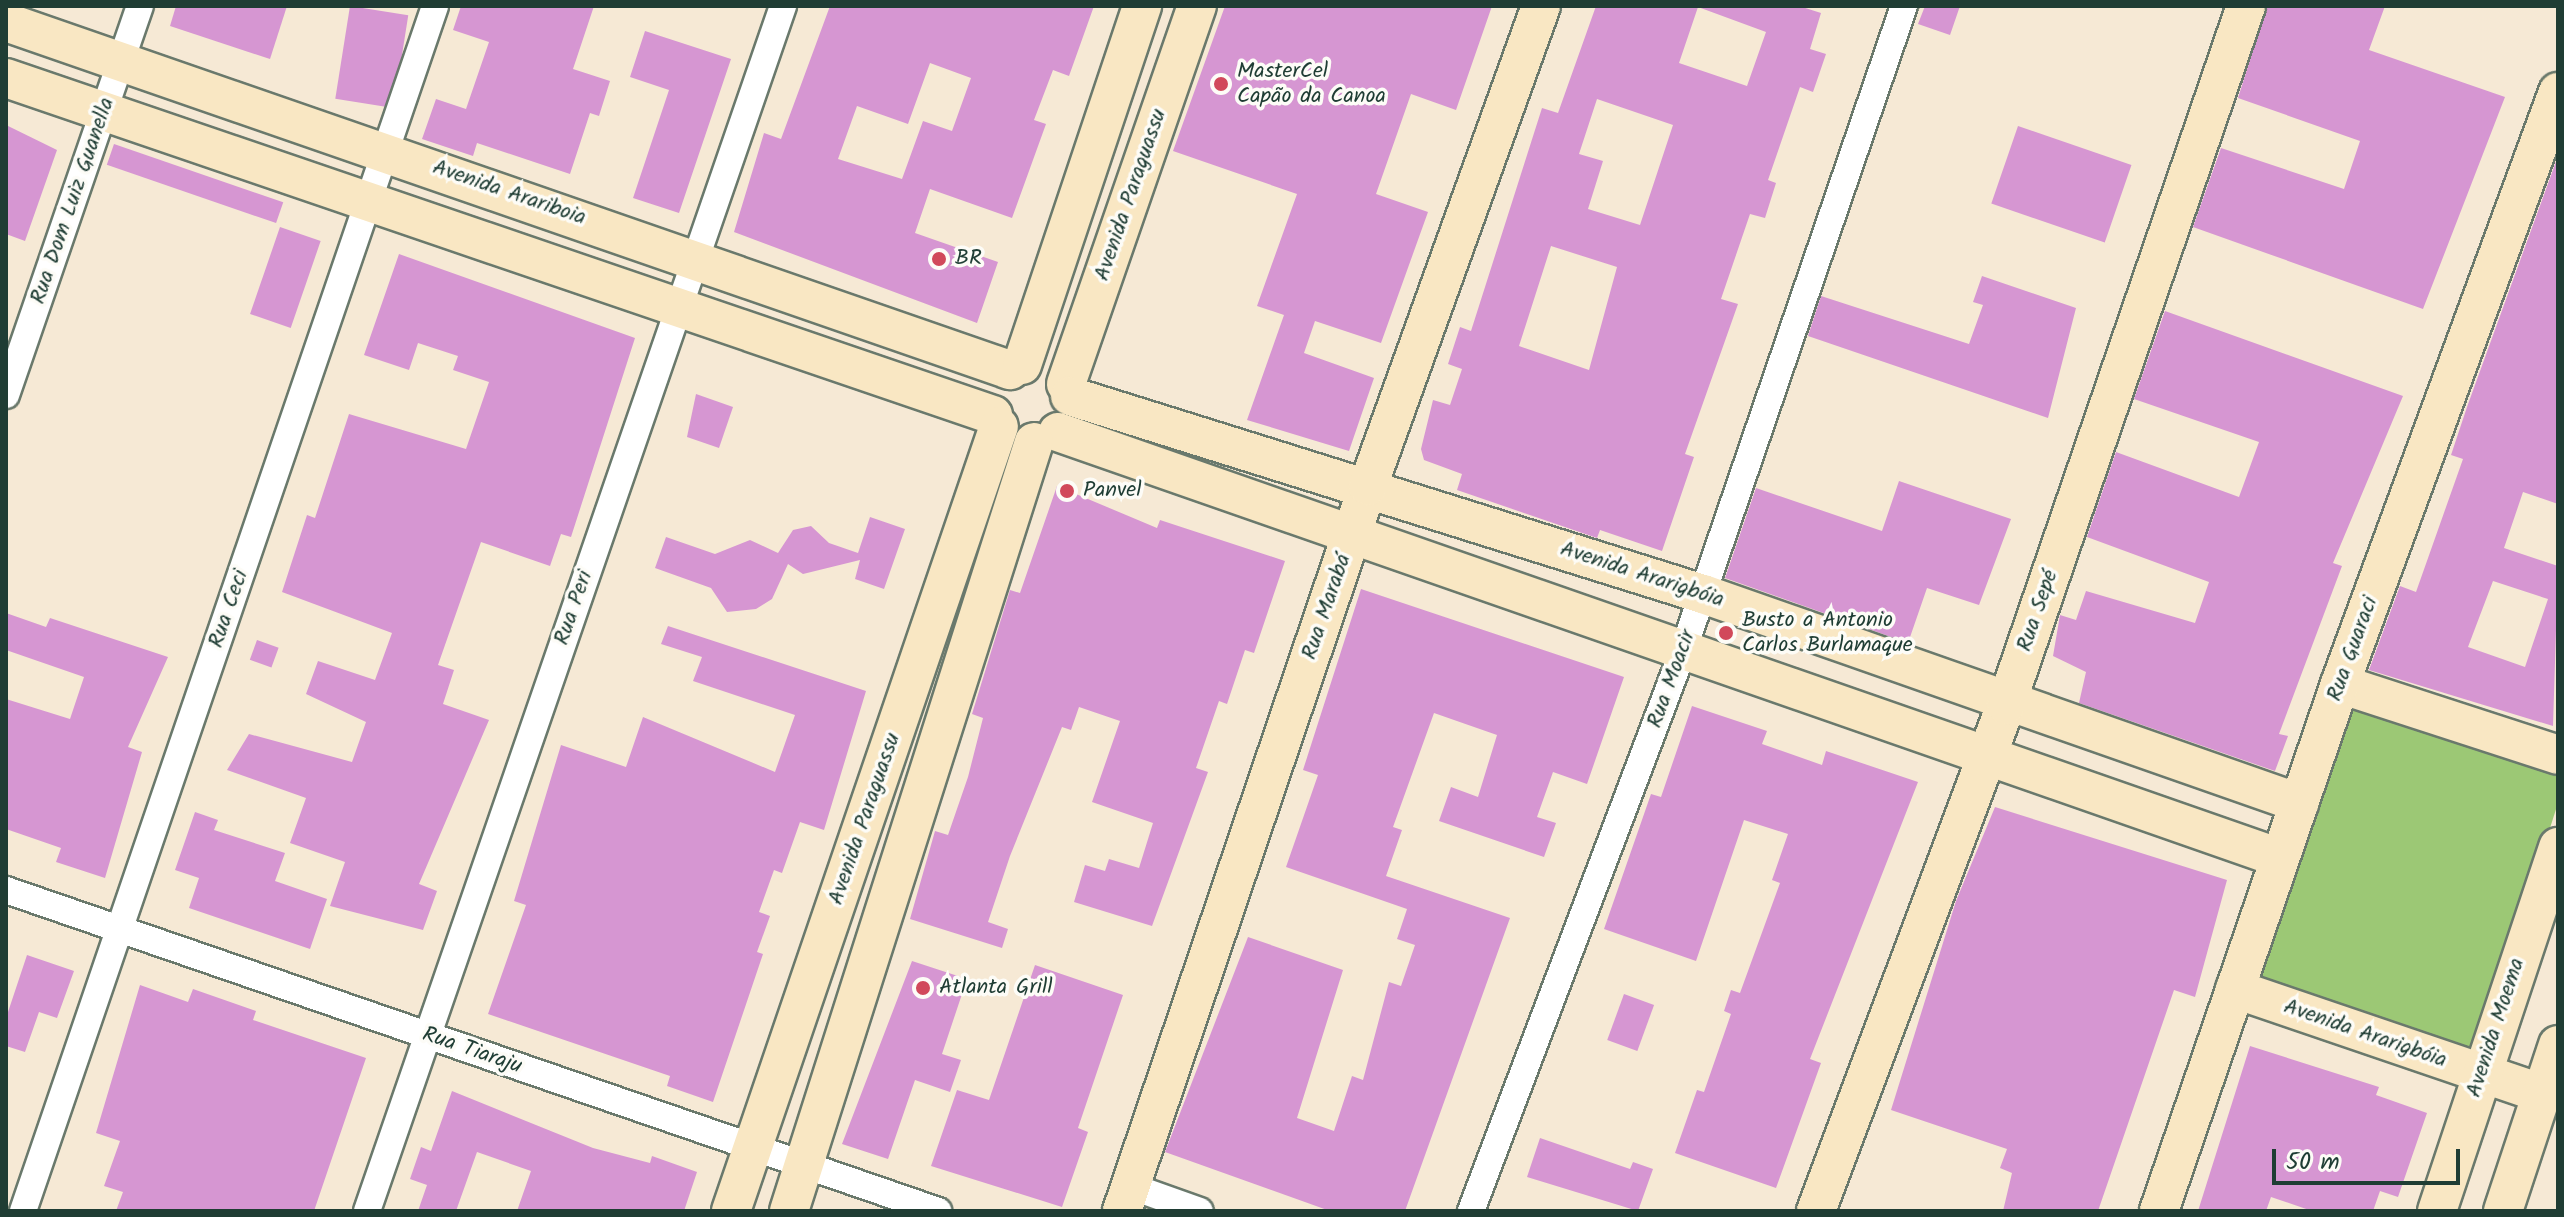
<!DOCTYPE html>
<html>
<head>
<meta charset="utf-8">
<style>
  body { margin:0 }
  #map { position:relative; width:2564px; height:1217px; overflow:hidden; background:#f6e9d5; font-family:Kalam,sans-serif }
  div>[style] { position:absolute }
  .green>* { inset:0; background:#9cc875 }
  .building>* { inset:0; background:#d696d2; transform-origin:0 0 }
  .roads { filter:drop-shadow(2px 0 #6a796c) drop-shadow(-2px 0 #6a796c) drop-shadow(0 2px #6a796c) drop-shadow(0 -2px #6a796c) }
  .street>* { height:26px; margin:-13px; padding:0 13px; transform-origin:13px; border-radius:13px; background:#fff }
  .secondary>* { height:38px; margin:-19px; padding:0 19px; transform-origin:19px; border-radius:19px; background:#f9e7c3 }
  .dots>* { width:22px; height:22px; translate:-50% -50%; box-sizing:border-box; border:4px solid #fdfcf7; border-radius:50% }
  span { translate:-50% -50%; white-space:nowrap; text-align:center; line-height:1.15; -webkit-text-stroke:7px #fdfcf7; paint-order:stroke }
  .poi-label { font-size:22px; color:#1f3d34 }
  .left { translate:0 -50%; text-align:left }
  .street-label { font-size:22px; color:#1f3d34 }
  .frame { position:absolute; inset:0; border:8px solid #1f3d34; pointer-events:none }
  .scale { position:absolute; left:2272px; top:1149px; width:188px; height:36px; box-sizing:border-box; border:4px solid #1f3d34; border-top:0; padding-left:10px; font-size:24px; line-height:28px; white-space:nowrap; color:#1f3d34; -webkit-text-stroke:6px #fdfcf7; paint-order:stroke }
</style>
</head>
<body>
<div id="map">
  <div class="green">
    <i style="clip-path:polygon(2350px 700px,2558px 770px,2558px 803px,2476px 1059px,2258px 982px)"></i>
  </div>
  <div class="building">
    <i style="clip-path:polygon(176px 6px,287px 6px,270px 59px,170px 26px)"></i>
    <i style="left:350px;top:6px;width:59px;height:94px;rotate:9deg"></i>
    <i style="clip-path:polygon(461px 6px,594px 6px,573px 69px,610px 81px,599px 116px,590px 113px,570px 174px,477px 143px,473px 156px,422px 139px,436px 99px,466px 109px,489px 42px,453px 30px)"></i>
    <i style="clip-path:polygon(evenodd,830px 6px,1094px 6px,1069px 76px,1053px 70px,1034px 120px,1046px 124px,1012px 218px,930px 189px,915px 233px,998px 262px,977px 323px,734px 232px,764px 133px,781px 139px,830px 6px,930px 63px,971px 78px,952px 131px,923px 121px,902px 179px,838px 159px,857px 106px,908px 124px,930px 63px)"></i>
    <i style="clip-path:polygon(1225px 6px,1492px 6px,1456px 110px,1411px 94px,1376px 194px,1428px 212px,1381px 343px,1315px 321px,1304px 353px,1374px 378px,1349px 451px,1247px 420px,1284px 315px,1257px 306px,1297px 194px,1173px 151px)"></i>
    <i style="clip-path:polygon(evenodd,1596px 6px,1799px 6px,1821px 13px,1810px 49px,1826px 54px,1813px 92px,1800px 87px,1768px 180px,1776px 183px,1765px 218px,1750px 214px,1721px 299px,1738px 304px,1685px 454px,1694px 457px,1662px 551px,1600px 530px,1597px 538px,1457px 490px,1462px 474px,1424px 460px,1421px 449px,1433px 400px,1450px 405px,1462px 369px,1448px 364px,1460px 327px,1471px 331px,1542px 108px,1558px 113px,1596px 6px,1698px 7px,1766px 32px,1747px 86px,1679px 63px,1698px 7px,1596px 6px,1597px 99px,1673px 125px,1640px 225px,1588px 209px,1603px 161px,1579px 154px,1597px 99px,1596px 6px,1551px 246px,1617px 267px,1589px 370px,1519px 346px,1551px 246px)"></i>
    <i style="clip-path:polygon(1925px 6px,1960px 6px,1950px 35px,1918px 24px)"></i>
    <i style="clip-path:polygon(2267px 6px,2385px 6px,2369px 50px,2505px 97px,2423px 309px,2193px 227px,2221px 148px,2344px 189px,2360px 141px,2238px 98px)"></i>
    <i style="clip-path:polygon(645px 31px,731px 59px,679px 213px,633px 198px,669px 90px,630px 77px)"></i>
    <i style="clip-path:polygon(6px 125px,57px 150px,25px 241px,6px 234px)"></i>
    <i style="left:2018px;top:126px;width:120px;height:82px;rotate:19deg"></i>
    <i style="left:114px;top:144px;width:179px;height:22px;rotate:19deg"></i>
    <i style="clip-path:polygon(evenodd,2558px 156px,2558px 504px,2523px 492px,2504px 548px,2558px 566px,2553px 726px,2369px 670px,2400px 586px,2416px 592px,2463px 459px,2451px 455px,2467px 407px,2558px 156px,2493px 581px,2548px 599px,2525px 667px,2468px 647px,2493px 581px)"></i>
    <i style="left:280px;top:227px;width:43px;height:92px;rotate:19deg"></i>
    <i style="clip-path:polygon(399px 254px,635px 338px,571px 537px,561px 534px,550px 566px,481px 542px,438px 665px,454px 670px,443px 704px,489px 720px,419px 884px,437px 891px,423px 930px,330px 906px,345px 862px,290px 843px,306px 798px,227px 770px,249px 734px,352px 762px,366px 722px,306px 694px,318px 661px,375px 680px,392px 633px,282px 592px,307px 515px,315px 518px,349px 414px,466px 449px,489px 382px,453px 370px,458px 356px,418px 343px,409px 370px,364px 355px)"></i>
    <i style="clip-path:polygon(1982px 276px,2076px 308px,2048px 418px,1808px 336px,1821px 296px,1969px 344px,1983px 305px,1973px 302px)"></i>
    <i style="clip-path:polygon(2165px 311px,2403px 396px,2333px 563px,2342px 566px,2279px 734px,2288px 736px,2275px 771px,2079px 703px,2086px 672px,2053px 656px,2060px 615px,2076px 620px,2086px 591px,2195px 623px,2209px 582px,2087px 537px,2116px 452px,2239px 497px,2259px 442px,2134px 399px)"></i>
    <i style="clip-path:polygon(696px 394px,733px 407px,719px 448px,687px 437px)"></i>
    <i style="clip-path:polygon(1899px 481px,2011px 519px,1979px 605px,1927px 588px,1908px 643px,1725px 578px,1756px 488px,1882px 531px)"></i>
    <i style="clip-path:polygon(1057px 486px,1157px 528px,1160px 520px,1285px 561px,1254px 653px,1245px 650px,1227px 704px,1219px 701px,1196px 768px,1208px 772px,1152px 926px,1074px 902px,1085px 865px,1105px 871px,1109px 859px,1139px 868px,1153px 823px,1092px 802px,1120px 721px,1079px 707px,1071px 730px,1062px 727px,1010px 856px,988px 922px,1008px 929px,1002px 948px,910px 919px,935px 831px,948px 835px,968px 777px,983px 718px,972px 714px,1010px 590px,1020px 593px)"></i>
    <i style="clip-path:polygon(870px 517px,905px 529px,884px 589px,855px 579px,860px 560px,803px 574px,788px 564px,772px 599px,756px 609px,727px 612px,711px 588px,655px 568px,666px 537px,715px 554px,750px 540px,778px 553px,793px 530px,811px 526px,829px 543px,858px 553px)"></i>
    <i style="clip-path:polygon(1361px 589px,1624px 677px,1587px 784px,1553px 772px,1537px 817px,1556px 823px,1544px 857px,1439px 821px,1451px 787px,1478px 797px,1497px 735px,1434px 713px,1393px 827px,1402px 830px,1386px 876px,1510px 918px,1405px 1211px,1330px 1211px,1165px 1152px,1248px 937px,1343px 970px,1297px 1118px,1334px 1131px,1352px 1076px,1363px 1080px,1389px 982px,1401px 986px,1415px 945px,1397px 939px,1407px 909px,1286px 867px,1318px 775px,1303px 770px)"></i>
    <i style="clip-path:polygon(6px 613px,46px 627px,50px 618px,168px 657px,128px 747px,142px 752px,105px 878px,56px 862px,61px 848px,6px 829px,6px 699px,70px 719px,84px 677px,6px 650px)"></i>
    <i style="clip-path:polygon(668px 626px,866px 691px,824px 830px,800px 822px,782px 873px,774px 870px,759px 912px,770px 916px,757px 952px,763px 954px,713px 1102px,667px 1086px,670px 1076px,488px 1014px,526px 905px,514px 901px,561px 745px,626px 767px,643px 717px,775px 772px,795px 715px,693px 681px,702px 657px,661px 644px)"></i>
    <i style="left:257px;top:640px;width:23px;height:21px;rotate:20deg"></i>
    <i style="clip-path:polygon(1692px 706px,1767px 731px,1762px 744px,1822px 765px,1826px 751px,1918px 782px,1810px 1059px,1821px 1063px,1776px 1188px,1675px 1153px,1697px 1090px,1704px 1092px,1731px 1014px,1724px 1011px,1731px 990px,1740px 993px,1780px 883px,1772px 880px,1788px 834px,1744px 820px,1696px 961px,1604px 929px,1651px 794px,1661px 797px)"></i>
    <i style="clip-path:polygon(1995px 807px,2227px 880px,2195px 997px,2174px 990px,2098px 1211px,2003px 1211px,2012px 1173px,2000px 1168px,2007px 1149px,1891px 1110px,1956px 901px)"></i>
    <i style="clip-path:polygon(195px 812px,218px 820px,214px 830px,285px 853px,275px 881px,327px 899px,310px 949px,189px 908px,199px 878px,175px 870px)"></i>
    <i style="clip-path:polygon(27px 955px,74px 971px,57px 1018px,39px 1012px,25px 1052px,6px 1046px,6px 1018px)"></i>
    <i style="clip-path:polygon(912px 961px,967px 979px,942px 1054px,961px 1060px,950px 1092px,915px 1080px,888px 1159px,842px 1144px)"></i>
    <i style="clip-path:polygon(1035px 965px,1123px 995px,1078px 1128px,1088px 1132px,1062px 1207px,931px 1166px,957px 1090px,989px 1100px)"></i>
    <i style="clip-path:polygon(140px 985px,188px 1002px,193px 989px,256px 1011px,253px 1020px,366px 1058px,314px 1211px,116px 1211px,123px 1192px,104px 1186px,120px 1141px,96px 1133px)"></i>
    <i style="left:1624px;top:994px;width:32px;height:49px;rotate:20deg"></i>
    <i style="clip-path:polygon(2250px 1046px,2379px 1087px,2376px 1095px,2427px 1113px,2398px 1197px,2380px 1191px,2373px 1211px,2312px 1211px,2271px 1197px,2266px 1211px,2198px 1211px)"></i>
    <i style="clip-path:polygon(452px 1091px,593px 1148px,650px 1163px,652px 1156px,697px 1172px,684px 1211px,517px 1211px,531px 1171px,477px 1152px,456px 1211px,418px 1211px,427px 1185px,410px 1179px,421px 1147px,431px 1151px)"></i>
    <i style="clip-path:polygon(1540px 1138px,1630px 1169px,1633px 1162px,1653px 1169px,1638px 1211px,1527px 1177px)"></i>
  </div>
  <div class="roads">
    <div class="street">
      <i style="left:6px;top:395px;width:411px;rotate:-71deg"></i>
      <i style="left:6px;top:890px;width:986px;rotate:19deg"></i>
      <i style="left:1130px;top:1186px;width:74px;rotate:19.7deg"></i>
      <i style="left:23px;top:1211px;width:1273px;rotate:-71.12deg"></i>
      <i style="left:367px;top:1211px;width:1275px;rotate:-70.95deg"></i>
      <i style="left:1471px;top:1211px;width:599px;rotate:-69.26deg"></i>
      <i style="left:1683px;top:651px;width:682px;rotate:-71.09deg"></i>
    </div>
    <div class="secondary">
      <i style="left:6px;top:22px;width:1063px;rotate:19.12deg"></i>
      <i style="left:6px;top:78px;width:1043px;rotate:18.85deg"></i>
      <i style="left:1022px;top:365px;width:379px;rotate:-71.5deg"></i>
      <i style="left:1066px;top:384px;width:400px;rotate:-70.9deg"></i>
      <i style="left:1070px;top:396px;width:663px;rotate:17.37deg"></i>
      <i style="left:1703px;top:594px;width:632px;rotate:19.32deg"></i>
      <i style="left:1058px;top:432px;width:1294px;rotate:19.22deg"></i>
      <i style="left:2340px;top:684px;width:229px;rotate:18deg"></i>
      <i style="left:2235px;top:989px;width:323px;rotate:18.8deg"></i>
      <i style="left:731px;top:1211px;width:829px;rotate:-71.15deg"></i>
      <i style="left:789px;top:1211px;width:807px;rotate:-72.33deg"></i>
      <i style="left:1122px;top:1211px;width:766px;rotate:-71.26deg"></i>
      <i style="left:1368px;top:486px;width:510px;rotate:-70.18deg"></i>
      <i style="left:1816px;top:1211px;width:540px;rotate:-69.42deg"></i>
      <i style="left:2006px;top:705px;width:739px;rotate:-71.05deg"></i>
      <i style="left:2159px;top:1211px;width:557px;rotate:-71.04deg"></i>
      <i style="left:2340px;top:684px;width:631px;rotate:-69.78deg"></i>
      <i style="left:2437px;top:1211px;width:384px;rotate:-71.6deg"></i>
      <i style="left:2503px;top:1211px;width:175px;rotate:-71.7deg"></i>
    </div>
  </div>
  <div class="dots">
    <i style="left:1221px;top:84px;background:#d1495b"></i>
    <i style="left:939px;top:259px;background:#d1495b"></i>
    <i style="left:1067px;top:491px;background:#d1495b"></i>
    <i style="left:1726px;top:633px;background:#d1495b"></i>
    <i style="left:923px;top:988px;background:#d1495b"></i>
  </div>
  <div class="poi-label">
    <span class="left" style="left:1237px;top:84px">MasterCel<br>Capão da Canoa</span>
    <span class="left" style="left:955px;top:259px">BR</span>
    <span class="left" style="left:1083px;top:491px">Panvel</span>
    <span class="left" style="left:1742px;top:633px">Busto a Antonio<br>Carlos Burlamaque</span>
    <span class="left" style="left:939px;top:988px">Atlanta Grill</span>
  </div>
  <div class="street-label">
    <span style="left:509px;top:193px;rotate:19deg">Avenida Arariboia</span>
    <span style="left:1131px;top:195px;rotate:-71deg">Avenida Paraguassu</span>
    <span style="left:73px;top:201px;rotate:-71deg">Rua Dom Luiz Guanella</span>
    <span style="left:1642px;top:575px;rotate:18deg">Avenida Ararigbóia</span>
    <span style="left:1327px;top:607px;rotate:-71deg">Rua Marabá</span>
    <span style="left:574px;top:608px;rotate:-71deg">Rua Peri</span>
    <span style="left:229px;top:609px;rotate:-71deg">Rua Ceci</span>
    <span style="left:2038px;top:611px;rotate:-71deg">Rua Sepé</span>
    <span style="left:2353px;top:649px;rotate:-70deg">Rua Guaraci</span>
    <span style="left:1672px;top:679px;rotate:-70deg">Rua Moacir</span>
    <span style="left:865px;top:819px;rotate:-71deg">Avenida Paraguassu</span>
    <span style="left:2496px;top:1028px;rotate:-72deg">Avenida Moema</span>
    <span style="left:2365px;top:1034px;rotate:19deg">Avenida Ararigbóia</span>
    <span style="left:472px;top:1051px;rotate:19deg">Rua Tiaraju</span>
  </div>
  <div class="frame"></div>
  <div class="scale">50 m</div>
</div>
</body>
</html>
